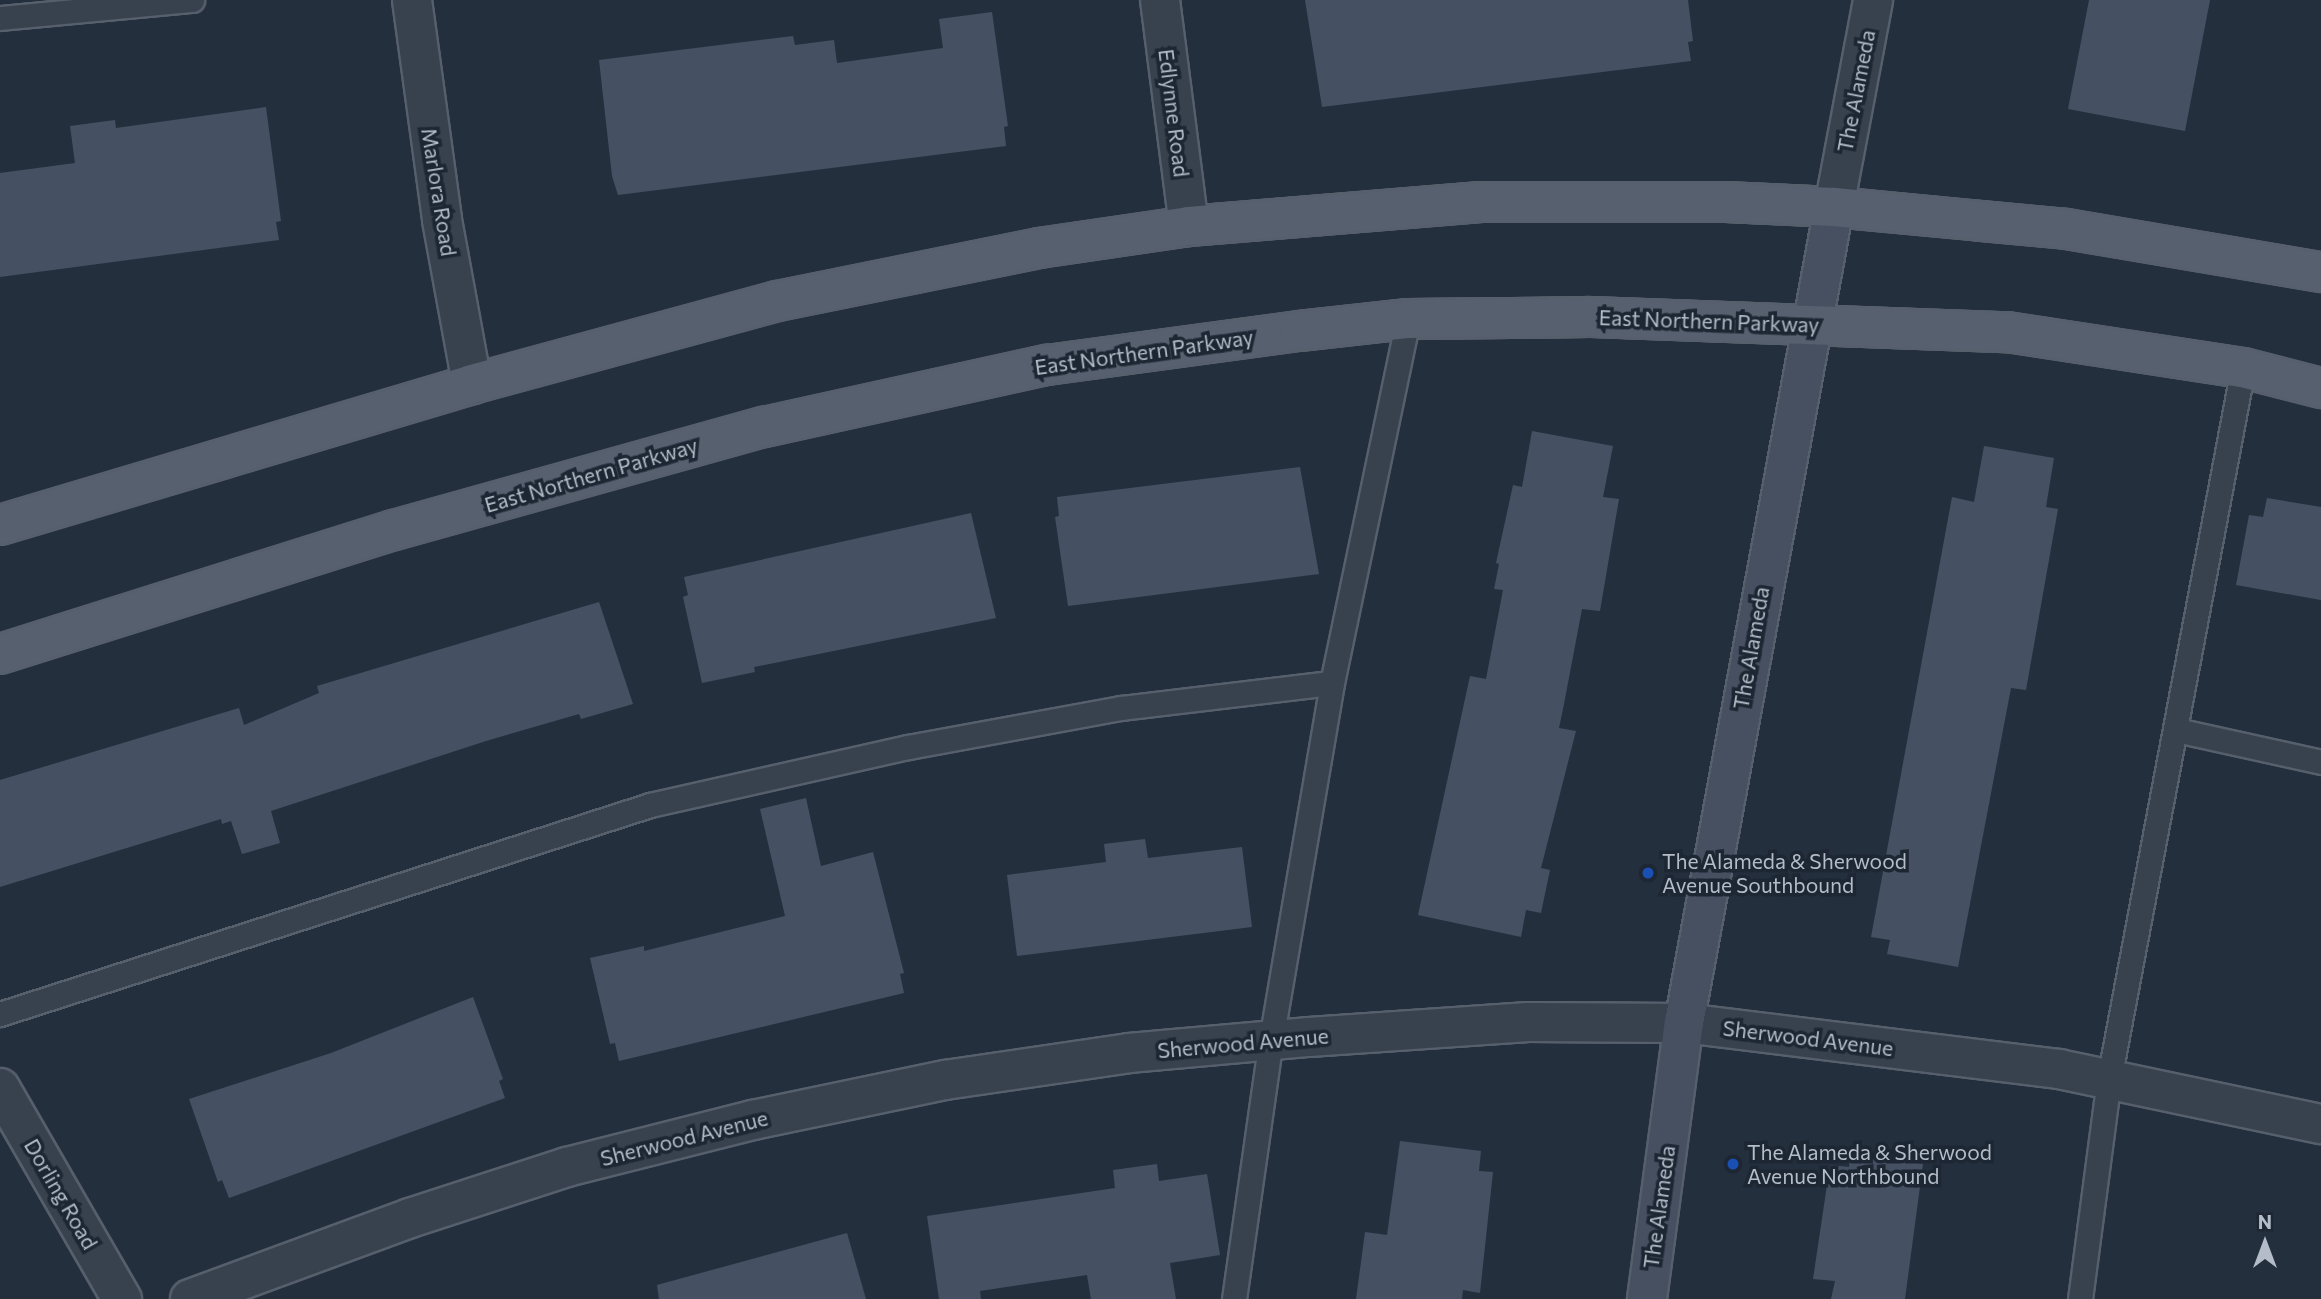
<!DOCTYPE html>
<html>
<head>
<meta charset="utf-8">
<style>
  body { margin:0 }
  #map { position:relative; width:2321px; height:1299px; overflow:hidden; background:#242f3e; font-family:Commissioner,sans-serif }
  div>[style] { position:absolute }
  .building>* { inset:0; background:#455162 }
  .roads { filter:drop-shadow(2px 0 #565f6c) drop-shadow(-2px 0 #565f6c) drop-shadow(0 2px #565f6c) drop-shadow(0 -2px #565f6c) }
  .service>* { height:23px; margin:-11.5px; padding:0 11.5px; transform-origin:11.5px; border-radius:11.5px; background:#38414e }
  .minor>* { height:38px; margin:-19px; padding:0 19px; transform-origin:19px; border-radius:19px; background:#38414e }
  .tertiary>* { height:38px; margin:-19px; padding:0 19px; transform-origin:19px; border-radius:19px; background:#38414e }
  .secondary>* { height:38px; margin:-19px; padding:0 19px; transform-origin:19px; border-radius:19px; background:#465061 }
  .primary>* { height:38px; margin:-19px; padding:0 19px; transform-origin:19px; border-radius:19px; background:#56606e }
  .dots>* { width:19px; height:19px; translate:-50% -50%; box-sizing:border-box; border:4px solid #1d2633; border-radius:50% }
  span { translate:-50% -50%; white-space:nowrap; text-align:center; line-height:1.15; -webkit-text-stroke:7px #1d2633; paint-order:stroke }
  .street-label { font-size:21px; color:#b4bcc9 }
  .poi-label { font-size:21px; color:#b4bcc9 }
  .left { translate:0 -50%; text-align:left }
  .north { position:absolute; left:2230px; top:1208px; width:70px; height:70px; -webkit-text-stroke:5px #1d2633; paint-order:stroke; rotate:0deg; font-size:19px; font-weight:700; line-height:28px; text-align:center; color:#b4bcc9 }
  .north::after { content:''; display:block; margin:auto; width:24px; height:32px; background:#b4bcc9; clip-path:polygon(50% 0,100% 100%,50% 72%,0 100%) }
</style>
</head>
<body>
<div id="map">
  <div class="building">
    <i style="clip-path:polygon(1305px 0,1688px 0,1693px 41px,1688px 42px,1691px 61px,1322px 107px)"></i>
    <i style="clip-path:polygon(2089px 0,2210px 0,2185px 131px,2068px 109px)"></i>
    <i style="clip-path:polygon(992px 12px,1008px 126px,1004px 127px,1006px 146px,618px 195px,612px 176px,599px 60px,793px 36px,795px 45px,834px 40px,837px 63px,943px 48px,939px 19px)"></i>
    <i style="clip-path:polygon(266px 107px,281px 221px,276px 222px,279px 240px,0 277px,0 173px,75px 163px,70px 126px,115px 120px,116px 128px)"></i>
    <i style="clip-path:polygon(1532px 431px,1613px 446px,1603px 497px,1619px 499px,1600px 611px,1582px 609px,1564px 704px,1559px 728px,1576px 731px,1541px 868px,1550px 870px,1541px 913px,1526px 910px,1521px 937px,1418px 915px,1470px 676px,1486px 679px,1503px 590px,1494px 589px,1499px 564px,1496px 563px,1513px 485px,1522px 487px)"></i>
    <i style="clip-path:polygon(1984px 446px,2054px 458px,2046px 507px,2058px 509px,2026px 690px,2011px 688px,1958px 967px,1887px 954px,1890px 940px,1871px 937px,1952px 497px,1974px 502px)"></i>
    <i style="clip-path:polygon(1300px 467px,1319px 574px,1068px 606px,1055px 517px,1059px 516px,1057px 497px)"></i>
    <i style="clip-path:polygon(2267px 498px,2321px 507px,2321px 600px,2236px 585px,2249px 515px,2263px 517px)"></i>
    <i style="clip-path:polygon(971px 513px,996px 618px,754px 667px,755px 672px,702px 683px,683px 597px,688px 595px,684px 577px)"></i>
    <i style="clip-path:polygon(599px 602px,633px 704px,581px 719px,579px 714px,486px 741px,271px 811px,280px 843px,242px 854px,231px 821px,222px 824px,221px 819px,0 887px,0 780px,239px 708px,244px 725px,319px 693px,317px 686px)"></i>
    <i style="clip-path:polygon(806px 798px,821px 866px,873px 852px,904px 973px,900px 974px,904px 993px,619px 1061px,615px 1043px,610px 1044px,590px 958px,644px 946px,644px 951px,785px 916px,760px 809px)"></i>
    <i style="clip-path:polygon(1145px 839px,1148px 858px,1242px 847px,1252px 927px,1017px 956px,1007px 875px,1106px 862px,1104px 844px)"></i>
    <i style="clip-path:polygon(473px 997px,503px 1079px,499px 1081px,505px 1098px,229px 1198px,222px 1180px,218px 1182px,189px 1099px,331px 1053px)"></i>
    <i style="clip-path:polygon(1400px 1141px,1481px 1151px,1479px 1171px,1493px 1172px,1480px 1293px,1463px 1290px,1462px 1299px,1356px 1299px,1365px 1232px,1387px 1235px)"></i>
    <i style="clip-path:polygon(1851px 1154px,1923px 1164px,1905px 1299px,1831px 1299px,1835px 1281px,1813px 1279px,1830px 1165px,1849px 1167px)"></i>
    <i style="clip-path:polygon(1157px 1164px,1159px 1181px,1207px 1174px,1220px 1255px,1170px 1263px,1176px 1299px,1091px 1299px,1087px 1275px,980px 1291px,981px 1299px,939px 1299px,927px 1216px,1115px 1188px,1113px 1170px)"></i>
    <i style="clip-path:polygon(847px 1233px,866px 1299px,659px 1299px,657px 1285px)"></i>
  </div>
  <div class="roads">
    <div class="service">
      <i style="left:0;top:18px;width:193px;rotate:-5.4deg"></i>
      <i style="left:2176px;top:730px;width:148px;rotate:12.4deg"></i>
      <i style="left:0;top:1014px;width:683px;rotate:-17.82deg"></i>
      <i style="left:650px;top:805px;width:264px;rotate:-12.7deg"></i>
      <i style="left:908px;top:747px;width:217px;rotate:-10.4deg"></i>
      <i style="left:1121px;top:708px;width:212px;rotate:-6.8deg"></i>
      <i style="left:1234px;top:1299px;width:262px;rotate:-81.9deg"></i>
      <i style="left:1271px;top:1040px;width:362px;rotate:-80.3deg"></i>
      <i style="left:1332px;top:683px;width:372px;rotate:-78.2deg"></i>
      <i style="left:2080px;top:1299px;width:222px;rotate:-82.5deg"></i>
      <i style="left:2109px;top:1079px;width:724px;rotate:-79.33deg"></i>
    </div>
    <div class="minor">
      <i style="left:412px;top:0;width:222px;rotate:82.2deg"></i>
      <i style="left:442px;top:220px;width:167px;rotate:79.6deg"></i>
      <i style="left:1160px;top:0;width:228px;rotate:82.7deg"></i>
      <i style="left:0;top:1088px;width:244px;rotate:60deg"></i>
      <i style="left:190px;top:1299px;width:234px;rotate:-20.2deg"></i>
      <i style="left:410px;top:1218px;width:165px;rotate:-18deg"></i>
      <i style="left:567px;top:1167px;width:192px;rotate:-14.2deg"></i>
      <i style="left:753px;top:1120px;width:196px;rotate:-11.8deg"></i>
      <i style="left:945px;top:1080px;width:186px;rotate:-8.3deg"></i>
      <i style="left:1129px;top:1053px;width:181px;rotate:-5.1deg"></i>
      <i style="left:1309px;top:1037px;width:220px;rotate:-3.9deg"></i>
      <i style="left:1528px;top:1022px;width:156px;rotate:0.4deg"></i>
      <i style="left:1684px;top:1023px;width:378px;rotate:7deg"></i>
      <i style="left:2059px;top:1069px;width:268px;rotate:11.9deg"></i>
    </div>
    <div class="tertiary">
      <i style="left:1834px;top:207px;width:211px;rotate:-79.3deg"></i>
    </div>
    <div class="secondary">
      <i style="left:1647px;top:1299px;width:278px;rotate:-82.4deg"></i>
      <i style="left:1684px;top:1023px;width:830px;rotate:-79.58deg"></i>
    </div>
    <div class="primary">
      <i style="left:0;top:525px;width:493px;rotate:-16.6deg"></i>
      <i style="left:472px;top:384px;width:316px;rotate:-15.2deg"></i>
      <i style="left:777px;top:301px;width:267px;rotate:-11.4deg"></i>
      <i style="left:1039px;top:248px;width:152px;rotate:-8.3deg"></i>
      <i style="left:1189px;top:226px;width:293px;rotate:-4.7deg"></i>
      <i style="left:1481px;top:202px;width:245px"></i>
      <i style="left:1726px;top:202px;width:108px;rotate:2.7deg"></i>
      <i style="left:1834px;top:207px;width:233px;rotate:5.4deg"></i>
      <i style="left:2066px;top:229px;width:259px;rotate:9.6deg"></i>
      <i style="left:0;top:654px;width:413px;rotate:-17.5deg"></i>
      <i style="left:394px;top:530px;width:384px;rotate:-15.6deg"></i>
      <i style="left:764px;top:427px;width:290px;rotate:-12.4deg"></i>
      <i style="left:1047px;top:365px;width:254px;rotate:-7.7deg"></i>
      <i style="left:1299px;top:331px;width:110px;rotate:-6.3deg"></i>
      <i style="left:1408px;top:319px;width:182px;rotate:-0.6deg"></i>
      <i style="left:1590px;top:317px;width:417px;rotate:2.1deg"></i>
      <i style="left:2007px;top:332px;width:239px;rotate:8.7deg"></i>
      <i style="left:2243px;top:368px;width:81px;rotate:14.4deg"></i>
    </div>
  </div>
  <div class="dots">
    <i style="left:1648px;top:873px;background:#1a4fb4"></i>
    <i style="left:1733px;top:1164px;background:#1a4fb4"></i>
  </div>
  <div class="street-label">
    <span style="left:1856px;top:91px;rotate:-79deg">The Alameda</span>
    <span style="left:1174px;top:113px;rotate:83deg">Edlynne Road</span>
    <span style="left:439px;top:192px;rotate:81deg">Marlora Road</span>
    <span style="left:1709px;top:321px;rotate:2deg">East Northern Parkway</span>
    <span style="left:1144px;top:352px;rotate:-8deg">East Northern Parkway</span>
    <span style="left:591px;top:475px;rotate:-16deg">East Northern Parkway</span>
    <span style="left:1751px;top:648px;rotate:-80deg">The Alameda</span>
    <span style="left:1808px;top:1038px;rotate:7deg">Sherwood Avenue</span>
    <span style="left:1243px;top:1043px;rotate:-5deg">Sherwood Avenue</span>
    <span style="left:684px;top:1138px;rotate:-14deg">Sherwood Avenue</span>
    <span style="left:61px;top:1194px;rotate:60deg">Dorling Road</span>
    <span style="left:1659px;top:1207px;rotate:-82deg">The Alameda</span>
  </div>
  <div class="poi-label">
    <span class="left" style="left:1662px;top:873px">The Alameda &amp; Sherwood<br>Avenue Southbound</span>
    <span class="left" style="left:1747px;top:1164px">The Alameda &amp; Sherwood<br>Avenue Northbound</span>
  </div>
  <div class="north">N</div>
</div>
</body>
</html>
